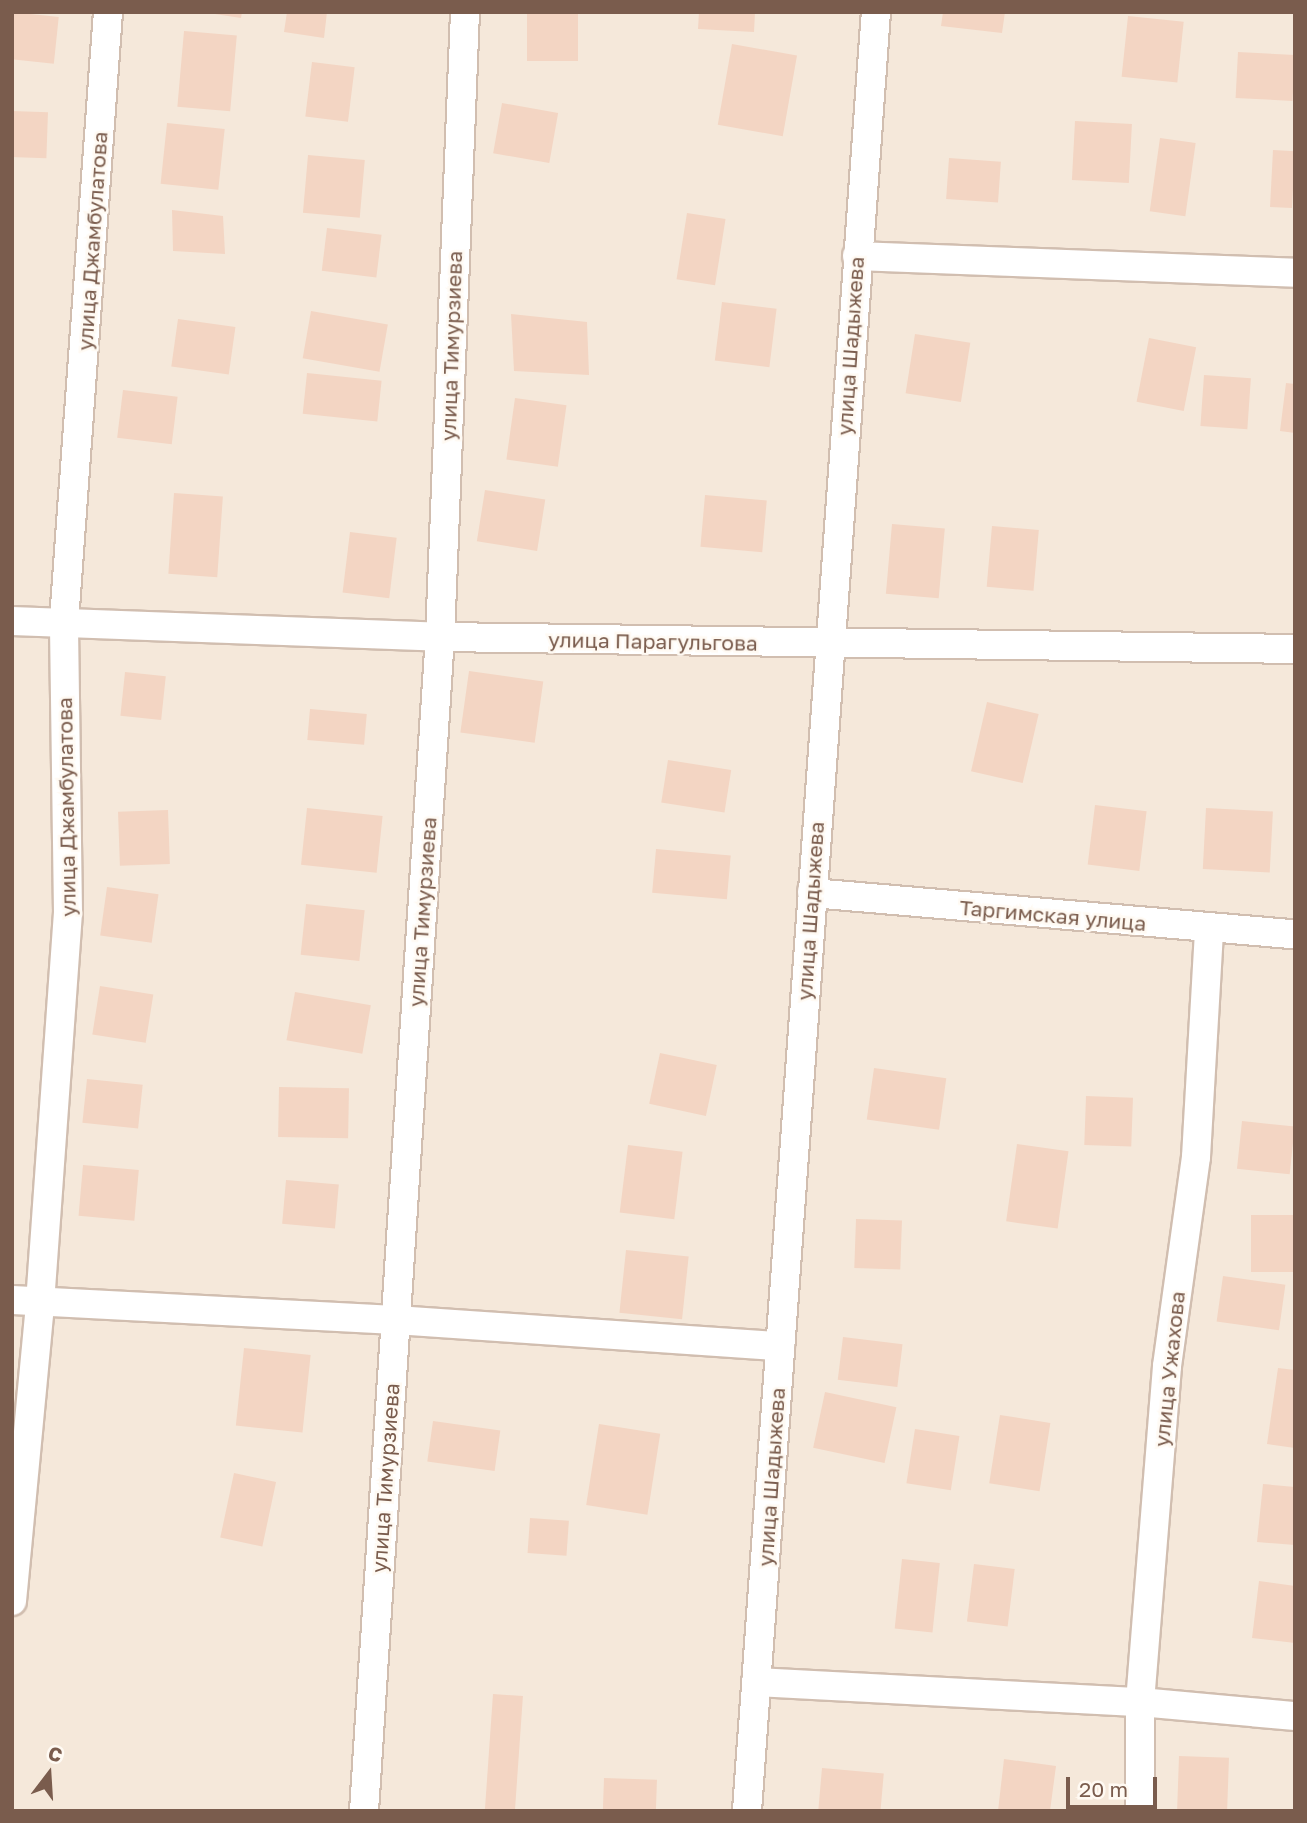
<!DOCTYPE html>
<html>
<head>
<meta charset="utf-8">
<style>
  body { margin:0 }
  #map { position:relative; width:1307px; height:1823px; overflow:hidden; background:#fdf6ec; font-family:"Golos Text",sans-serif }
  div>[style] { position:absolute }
  .residential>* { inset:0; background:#f5e8da; transform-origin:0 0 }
  .building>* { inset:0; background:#f3d5c3; transform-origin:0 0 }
  .roads { filter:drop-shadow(2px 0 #d1beb0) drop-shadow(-2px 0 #d1beb0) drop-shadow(0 2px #d1beb0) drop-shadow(0 -2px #d1beb0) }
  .street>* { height:28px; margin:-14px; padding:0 14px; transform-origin:14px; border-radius:14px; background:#fff }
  span { translate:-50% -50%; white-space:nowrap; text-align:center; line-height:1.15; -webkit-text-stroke:5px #fffaf3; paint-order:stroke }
  .street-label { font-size:21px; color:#7a5c4d }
  .frame { position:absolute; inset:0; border:14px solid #7a5c4d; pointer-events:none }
  .north { position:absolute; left:14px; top:1739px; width:70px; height:70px; -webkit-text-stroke:5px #fffaf3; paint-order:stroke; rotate:17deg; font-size:19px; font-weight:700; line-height:28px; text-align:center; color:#7a5c4d }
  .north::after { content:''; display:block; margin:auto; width:24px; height:32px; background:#7a5c4d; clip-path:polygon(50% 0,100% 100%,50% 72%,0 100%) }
  .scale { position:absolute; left:1066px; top:1777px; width:91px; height:32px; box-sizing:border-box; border:4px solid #7a5c4d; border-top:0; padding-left:9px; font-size:21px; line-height:24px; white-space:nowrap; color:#7a5c4d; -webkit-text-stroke:5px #fffaf3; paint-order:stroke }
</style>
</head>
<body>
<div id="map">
  <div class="residential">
    <i style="left:12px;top:12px;width:1283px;height:1799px"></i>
  </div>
  <div class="building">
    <i style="left:12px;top:12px;width:47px;height:47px;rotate:6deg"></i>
    <i style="clip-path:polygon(202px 12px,242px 12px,241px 18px)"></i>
    <i style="clip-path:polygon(287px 12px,327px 12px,324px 38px,284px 32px)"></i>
    <i style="left:527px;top:12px;width:51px;height:49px"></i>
    <i style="clip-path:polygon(699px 12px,755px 12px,754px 32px,698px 29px)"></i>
    <i style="clip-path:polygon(943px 12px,1005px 12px,1002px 33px,941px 26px)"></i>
    <i style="left:1128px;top:16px;width:56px;height:61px;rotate:6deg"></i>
    <i style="left:184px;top:31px;width:53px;height:76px;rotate:5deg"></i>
    <i style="left:732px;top:44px;width:66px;height:82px;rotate:10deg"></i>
    <i style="left:1238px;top:52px;width:57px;height:46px;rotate:3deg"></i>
    <i style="left:312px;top:62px;width:43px;height:55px;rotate:7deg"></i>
    <i style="left:502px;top:103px;width:57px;height:51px;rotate:10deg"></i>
    <i style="left:12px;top:111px;width:36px;height:46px;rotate:2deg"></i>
    <i style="left:1075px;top:121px;width:57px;height:59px;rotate:3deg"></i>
    <i style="left:167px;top:123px;width:58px;height:61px;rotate:6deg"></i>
    <i style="left:1160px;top:138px;width:36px;height:74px;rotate:8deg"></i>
    <i style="left:1273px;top:150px;width:22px;height:57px;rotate:3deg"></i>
    <i style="left:308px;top:155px;width:57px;height:58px;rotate:5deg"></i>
    <i style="left:949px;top:158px;width:52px;height:41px;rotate:4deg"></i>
    <i style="clip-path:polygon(172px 210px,223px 216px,225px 254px,173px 251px)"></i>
    <i style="left:687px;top:213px;width:39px;height:67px;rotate:9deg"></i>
    <i style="left:327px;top:228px;width:55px;height:43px;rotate:7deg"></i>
    <i style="left:722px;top:302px;width:55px;height:59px;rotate:7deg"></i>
    <i style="left:311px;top:311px;width:78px;height:48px;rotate:10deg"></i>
    <i style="clip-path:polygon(511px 314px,587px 322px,589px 375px,514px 371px)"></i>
    <i style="left:178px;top:319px;width:58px;height:48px;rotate:8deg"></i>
    <i style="left:915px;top:334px;width:56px;height:60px;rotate:9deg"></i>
    <i style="left:1149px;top:338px;width:48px;height:65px;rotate:11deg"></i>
    <i style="left:307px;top:373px;width:75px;height:41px;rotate:6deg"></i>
    <i style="left:1204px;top:375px;width:47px;height:51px;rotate:4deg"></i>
    <i style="clip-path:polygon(1286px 383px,1295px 384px,1295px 433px,1280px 431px)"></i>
    <i style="left:123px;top:390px;width:55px;height:48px;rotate:7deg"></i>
    <i style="left:515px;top:398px;width:52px;height:62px;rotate:8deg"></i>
    <i style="left:485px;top:490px;width:61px;height:52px;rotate:9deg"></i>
    <i style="left:174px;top:493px;width:49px;height:81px;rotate:4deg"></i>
    <i style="left:705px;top:495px;width:62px;height:52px;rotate:5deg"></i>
    <i style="left:892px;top:524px;width:53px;height:70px;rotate:5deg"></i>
    <i style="left:992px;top:526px;width:47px;height:61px;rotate:5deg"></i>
    <i style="left:350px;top:532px;width:47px;height:61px;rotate:7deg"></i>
    <i style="left:469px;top:671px;width:75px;height:62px;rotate:8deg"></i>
    <i style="left:125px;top:672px;width:41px;height:44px;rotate:6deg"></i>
    <i style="left:987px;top:702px;width:53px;height:71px;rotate:13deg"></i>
    <i style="left:310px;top:709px;width:57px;height:31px;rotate:5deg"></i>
    <i style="left:668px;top:760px;width:64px;height:43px;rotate:9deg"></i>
    <i style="left:1095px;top:805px;width:52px;height:60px;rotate:7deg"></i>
    <i style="left:307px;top:808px;width:76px;height:57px;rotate:6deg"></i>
    <i style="left:1206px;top:808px;width:67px;height:61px;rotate:3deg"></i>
    <i style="left:168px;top:810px;width:54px;height:50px;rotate:88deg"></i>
    <i style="left:656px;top:849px;width:75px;height:44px;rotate:5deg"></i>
    <i style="left:107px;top:887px;width:52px;height:49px;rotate:8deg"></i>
    <i style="left:306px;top:904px;width:59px;height:51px;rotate:6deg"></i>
    <i style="left:100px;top:986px;width:54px;height:49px;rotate:9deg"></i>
    <i style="left:295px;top:992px;width:77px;height:49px;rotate:10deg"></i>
    <i style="left:660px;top:1053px;width:58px;height:52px;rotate:12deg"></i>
    <i style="left:874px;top:1068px;width:73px;height:52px;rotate:8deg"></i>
    <i style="left:87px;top:1079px;width:56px;height:44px;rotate:6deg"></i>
    <i style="left:279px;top:1087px;width:70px;height:50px;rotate:1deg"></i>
    <i style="left:1086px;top:1096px;width:47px;height:49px;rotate:2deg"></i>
    <i style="left:1242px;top:1121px;width:53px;height:48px;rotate:6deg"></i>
    <i style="left:1017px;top:1144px;width:52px;height:78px;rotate:8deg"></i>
    <i style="left:628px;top:1145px;width:55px;height:68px;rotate:7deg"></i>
    <i style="left:83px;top:1165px;width:56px;height:51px;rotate:5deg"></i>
    <i style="left:286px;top:1180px;width:53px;height:44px;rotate:5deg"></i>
    <i style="left:1251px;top:1215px;width:44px;height:57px"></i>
    <i style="left:856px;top:1219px;width:46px;height:49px;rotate:2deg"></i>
    <i style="left:626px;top:1250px;width:63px;height:63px;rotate:6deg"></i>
    <i style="left:1223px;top:1276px;width:63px;height:46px;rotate:8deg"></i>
    <i style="left:843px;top:1337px;width:60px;height:43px;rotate:7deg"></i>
    <i style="left:244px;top:1348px;width:67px;height:78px;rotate:6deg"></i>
    <i style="clip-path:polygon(1278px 1368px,1295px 1370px,1295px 1448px,1267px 1444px)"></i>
    <i style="left:825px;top:1392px;width:73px;height:57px;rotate:12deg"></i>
    <i style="left:1000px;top:1415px;width:51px;height:69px;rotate:9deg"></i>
    <i style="left:433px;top:1421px;width:68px;height:41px;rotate:8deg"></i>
    <i style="left:599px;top:1424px;width:62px;height:82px;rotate:9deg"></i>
    <i style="left:915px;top:1429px;width:45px;height:55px;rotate:9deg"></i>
    <i style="left:234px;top:1473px;width:43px;height:66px;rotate:12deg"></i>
    <i style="clip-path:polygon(1263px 1484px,1295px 1487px,1295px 1545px,1257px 1542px)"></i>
    <i style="left:530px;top:1518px;width:39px;height:35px;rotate:4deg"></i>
    <i style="left:902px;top:1559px;width:38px;height:70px;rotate:6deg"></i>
    <i style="left:974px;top:1564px;width:41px;height:58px;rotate:7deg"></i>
    <i style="clip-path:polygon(1259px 1581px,1295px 1586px,1295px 1643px,1252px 1638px)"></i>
    <i style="left:493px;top:1694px;width:30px;height:117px;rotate:4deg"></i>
    <i style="left:1179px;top:1756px;width:50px;height:55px;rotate:2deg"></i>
    <i style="clip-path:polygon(1004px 1759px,1056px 1766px,1050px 1811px,998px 1811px)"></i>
    <i style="left:822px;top:1768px;width:62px;height:43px;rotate:5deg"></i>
    <i style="left:604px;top:1778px;width:53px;height:33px;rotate:2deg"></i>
  </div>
  <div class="roads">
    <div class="street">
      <i style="left:857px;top:256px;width:438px;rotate:2.2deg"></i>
      <i style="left:12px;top:621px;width:428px;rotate:2.1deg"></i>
      <i style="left:440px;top:637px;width:855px;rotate:0.8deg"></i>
      <i style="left:812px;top:893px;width:485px;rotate:4.9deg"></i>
      <i style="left:12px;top:1300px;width:384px;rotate:3deg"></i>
      <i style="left:395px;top:1320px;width:386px;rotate:3.9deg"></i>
      <i style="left:12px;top:1601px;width:299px;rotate:-84.6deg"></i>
      <i style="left:40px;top:1303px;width:391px;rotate:-85.9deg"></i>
      <i style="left:68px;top:913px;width:292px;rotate:-90.8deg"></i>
      <i style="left:64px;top:621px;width:611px;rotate:-85.87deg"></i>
      <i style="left:756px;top:1682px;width:385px;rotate:3deg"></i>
      <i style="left:1140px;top:1702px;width:156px;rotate:5.2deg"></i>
      <i style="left:364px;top:1811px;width:1176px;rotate:-86.3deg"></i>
      <i style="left:440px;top:637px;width:625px;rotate:-87.71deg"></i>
      <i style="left:747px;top:1811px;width:1804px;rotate:-85.9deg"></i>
      <i style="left:1140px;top:1811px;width:109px;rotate:-90deg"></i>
      <i style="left:1140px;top:1702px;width:337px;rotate:-85.4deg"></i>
      <i style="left:1167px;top:1366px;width:211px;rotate:-82.1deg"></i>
      <i style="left:1196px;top:1157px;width:228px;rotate:-86.7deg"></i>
    </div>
  </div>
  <div class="street-label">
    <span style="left:92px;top:241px;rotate:-86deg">улица Джамбулатова</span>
    <span style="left:451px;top:346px;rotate:-88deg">улица Тимурзиева</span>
    <span style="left:850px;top:346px;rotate:-86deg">улица Шадыжева</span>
    <span style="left:653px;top:641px;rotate:1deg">улица Парагульгова</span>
    <span style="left:66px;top:807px;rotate:-91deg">улица Джамбулатова</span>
    <span style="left:810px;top:911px;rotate:-86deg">улица Шадыжева</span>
    <span style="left:422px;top:912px;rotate:-86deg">улица Тимурзиева</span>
    <span style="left:1053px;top:915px;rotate:5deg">Таргимская улица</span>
    <span style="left:1169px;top:1369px;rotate:-84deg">улица Ужахова</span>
    <span style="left:771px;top:1477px;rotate:-86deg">улица Шадыжева</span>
    <span style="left:385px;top:1478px;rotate:-86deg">улица Тимурзиева</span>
  </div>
  <div class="frame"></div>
  <div class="north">С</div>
  <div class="scale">20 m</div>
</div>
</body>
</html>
